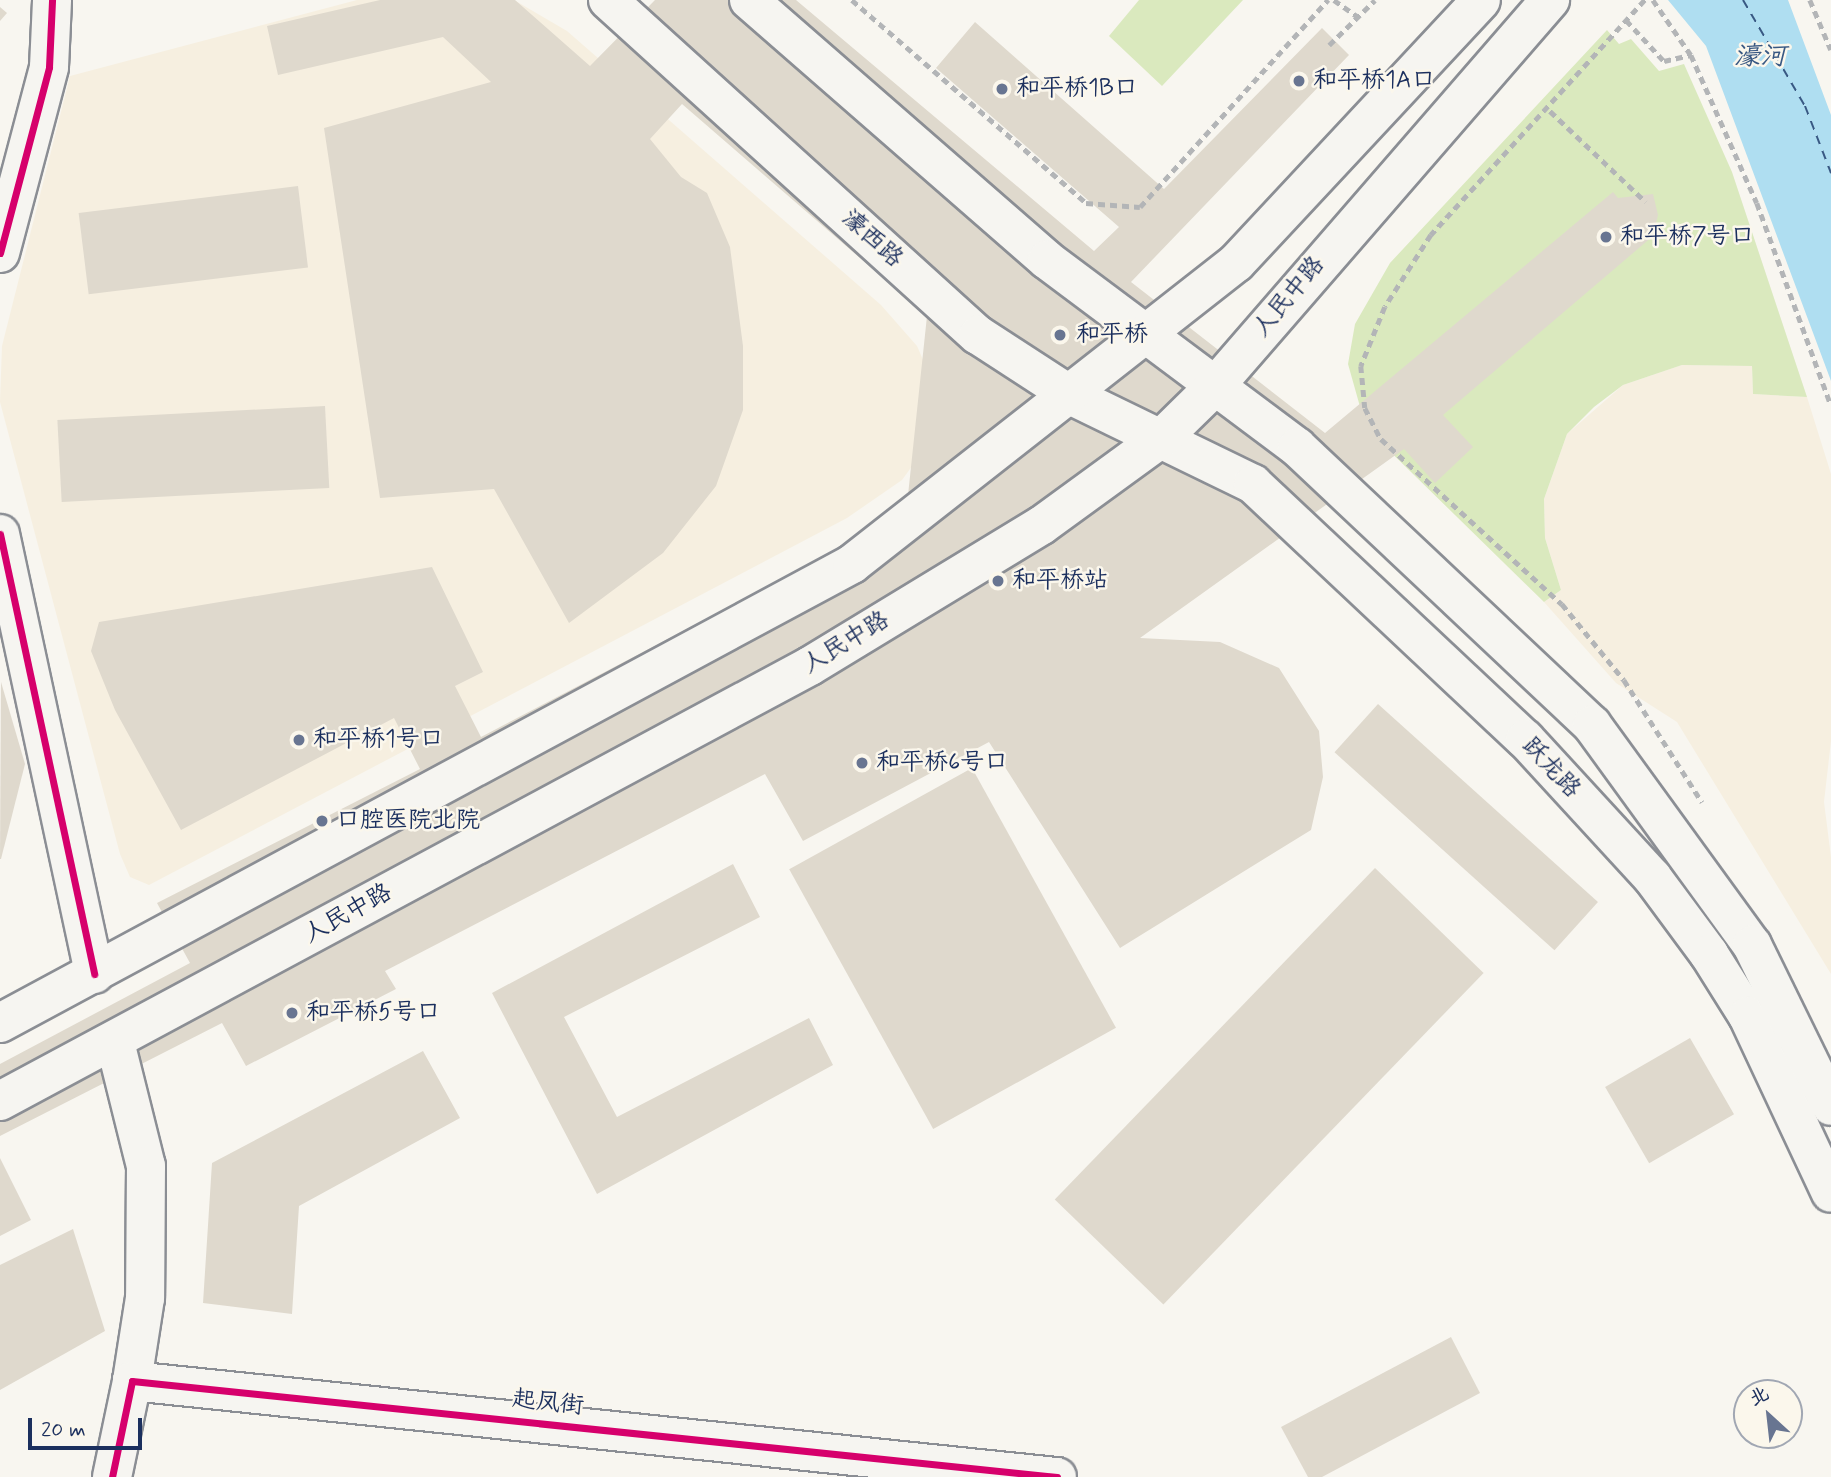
<!DOCTYPE html>
<html>
<head>
<meta charset="utf-8">
<style>
  body { margin:0 }
  #map { position:relative; width:1831px; height:1477px; overflow:hidden; background:#f8f6f0; font-family:Mynerve,"LXGW WenKai TC",sans-serif }
  div>[style] { position:absolute }
  .built>* { inset:0; background:#f6efe0 }
  .green>* { inset:0; background:#dae9be }
  .water>* { inset:0; background:#afdef1 }
  .ferry>* { height:2px; margin-top:-1px; transform-origin:0; background:repeating-linear-gradient(90deg,#385883 0 9px,transparent 0 16px) }
  .building>* { inset:0; background:#dfd9cd; transform-origin:0 0 }
  .path>* { height:4.5px; margin-top:-2.25px; transform-origin:0; background:repeating-linear-gradient(90deg,#b3b5b7 0 7px,transparent 0 12px) }
  .roads { filter:drop-shadow(2px 0 #8b8e94) drop-shadow(-2px 0 #8b8e94) drop-shadow(0 2px #8b8e94) drop-shadow(0 -2px #8b8e94) }
  .minor>* { height:38px; margin:-19px; padding:0 19px; transform-origin:19px; border-radius:19px; background:#f6f5f1 }
  .major>* { height:38px; margin:-19px; padding:0 19px; transform-origin:19px; border-radius:19px; background:#f6f5f1 }
  .cycleway>* { height:7px; margin:-3.5px; padding:0 3.5px; transform-origin:3.5px; border-radius:3.5px; background:#d6006c }
  .dots>* { width:19px; height:19px; translate:-50% -50%; box-sizing:border-box; border:4px solid #fbf7ec; border-radius:50% }
  span { translate:-50% -50%; white-space:nowrap; text-align:center; line-height:1.15; -webkit-text-stroke:5px #fbf7ec; paint-order:stroke }
  .poi-label { font-size:24px; color:#1b2f5e }
  .left { translate:0 -50%; text-align:left }
  .street-label { font-size:24px; color:#1b2f5e }
  .water-label { font-size:26px; color:#385883; font-style:italic }
  .north { position:absolute; left:1733px; top:1379px; width:70px; height:70px; box-sizing:border-box; background:#fbf7ec; border:2px solid #a1a7b3; border-radius:50%; rotate:333deg; font-size:19px; font-weight:700; line-height:28px; text-align:center; color:#1b2f5e }
  .north::after { content:''; display:block; margin:auto; width:24px; height:32px; background:#687591; clip-path:polygon(50% 0,100% 100%,50% 72%,0 100%) }
  .scale { position:absolute; left:28px; top:1418px; width:114px; height:32px; box-sizing:border-box; border:4px solid #1b2f5e; border-top:0; padding-left:9px; font-size:21px; line-height:24px; white-space:nowrap; color:#1b2f5e; -webkit-text-stroke:5px #fbf7ec; paint-order:stroke }
</style>
</head>
<body>
<div id="map">
  <div class="built">
    <i style="clip-path:polygon(357px 0,514px 0,567px 31px,881px 305px,917px 346px,930px 376px,918px 458px,902px 480px,847px 518px,149px 885px,130px 877px,120px 854px,0 402px,2px 346px,70px 76px)"></i>
    <i style="clip-path:polygon(1682px 365px,1752px 366px,1753px 394px,1807px 397px,1831px 474px,1831px 741px,1824px 802px,1831px 857px,1831px 974px,1677px 722px,1616px 683px,1544px 602px,1561px 590px,1545px 538px,1544px 499px,1567px 434px,1623px 385px)"></i>
  </div>
  <div class="green">
    <i style="clip-path:polygon(1139px 0,1243px 0,1162px 86px,1109px 36px)"></i>
    <i style="clip-path:polygon(1607px 30px,1619px 44px,1631px 39px,1659px 71px,1684px 64px,1732px 172px,1807px 397px,1753px 394px,1752px 366px,1682px 365px,1623px 385px,1594px 407px,1567px 434px,1544px 499px,1545px 538px,1561px 590px,1544px 602px,1366px 428px,1348px 364px,1355px 324px,1390px 263px)"></i>
  </div>
  <div class="water">
    <i style="clip-path:polygon(1668px 0,1788px 0,1831px 115px,1831px 381px,1706px 46px)"></i>
  </div>
  <div class="ferry">
    <i style="left:1743px;top:0;width:123px;rotate:59.7deg"></i>
    <i style="left:1805px;top:106px;width:72px;rotate:68.8deg"></i>
  </div>
  <div class="building">
    <i style="clip-path:polygon(380px 0,515px 0,590px 66px,655px 0,796px 0,1094px 251px,1119px 227px,936px 68px,975px 22px,1164px 189px,1322px 28px,1349px 55px,1131px 282px,1325px 433px,1613px 192px,1618px 198px,1653px 194px,1658px 215px,1653px 236px,1443px 415px,1473px 447px,1435px 483px,1404px 449px,1140px 638px,1220px 642px,1279px 668px,1319px 731px,1323px 777px,1311px 830px,1120px 948px,989px 742px,803px 841px,765px 774px,385px 971px,396px 989px,246px 1066px,222px 1023px,0 1136px,0 1064px,190px 963px,157px 903px,420px 769px,394px 718px,181px 830px,115px 710px,91px 651px,99px 622px,432px 567px,483px 672px,455px 686px,481px 737px,906px 514px,927px 316px,682px 104px,650px 139px,681px 177px,707px 193px,730px 247px,743px 346px,743px 410px,716px 486px,663px 553px,569px 623px,494px 489px,380px 498px,324px 128px,491px 82px,443px 37px,278px 75px,267px 26px)"></i>
    <i style="clip-path:polygon(0 7px,7px 13px,0 21px)"></i>
    <i style="left:298px;top:186px;width:82px;height:221px;rotate:83deg"></i>
    <i style="left:325px;top:406px;width:82px;height:268px;rotate:87deg"></i>
    <i style="clip-path:polygon(1px 682px,25px 764px,1px 859px,0 859px)"></i>
    <i style="left:1378px;top:704px;width:296px;height:65px;rotate:42deg"></i>
    <i style="left:972px;top:768px;width:297px;height:209px;rotate:61deg"></i>
    <i style="clip-path:polygon(733px 864px,760px 917px,564px 1017px,617px 1117px,809px 1018px,833px 1065px,597px 1194px,492px 993px)"></i>
    <i style="left:1375px;top:868px;width:151px;height:461px;rotate:44deg"></i>
    <i style="left:1690px;top:1038px;width:88px;height:98px;rotate:60deg"></i>
    <i style="clip-path:polygon(423px 1051px,460px 1118px,299px 1206px,292px 1314px,203px 1303px,212px 1163px)"></i>
    <i style="clip-path:polygon(0 1158px,31px 1220px,0 1236px)"></i>
    <i style="clip-path:polygon(73px 1229px,105px 1331px,0 1390px,0 1265px)"></i>
    <i style="clip-path:polygon(1451px 1337px,1480px 1393px,1322px 1477px,1308px 1477px,1281px 1427px)"></i>
  </div>
  <div class="path">
    <i style="left:852px;top:0;width:310px;rotate:40.9deg"></i>
    <i style="left:1086px;top:203px;width:54px;rotate:4.2deg"></i>
    <i style="left:1140px;top:207px;width:280px;rotate:-47.8deg"></i>
    <i style="left:1334px;top:0;width:29px;rotate:35deg"></i>
    <i style="left:1645px;top:0;width:318px;rotate:132.3deg"></i>
    <i style="left:1431px;top:235px;width:85px;rotate:122.6deg"></i>
    <i style="left:1385px;top:307px;width:64px;rotate:112.1deg"></i>
    <i style="left:1361px;top:366px;width:42px;rotate:84.6deg"></i>
    <i style="left:1365px;top:408px;width:35px;rotate:63deg"></i>
    <i style="left:1381px;top:439px;width:245px;rotate:42.4deg"></i>
    <i style="left:1562px;top:604px;width:98px;rotate:50.8deg"></i>
    <i style="left:1624px;top:680px;width:145px;rotate:57.4deg"></i>
    <i style="left:1653px;top:0;width:67px;rotate:55.4deg"></i>
    <i style="left:1810px;top:0;width:54px;rotate:67.2deg"></i>
    <i style="left:1626px;top:20px;width:56px;rotate:47.2deg"></i>
    <i style="left:1664px;top:61px;width:28px;rotate:-13deg"></i>
    <i style="left:1691px;top:55px;width:162px;rotate:66deg"></i>
    <i style="left:1757px;top:203px;width:215px;rotate:69.9deg"></i>
    <i style="left:1329px;top:45px;width:64px;rotate:-44.4deg"></i>
    <i style="left:1550px;top:111px;width:132px;rotate:43.5deg"></i>
  </div>
  <div class="roads">
    <div class="minor">
      <i style="left:0;top:253px;width:192px;rotate:-75.2deg"></i>
      <i style="left:49px;top:67px;width:67px;rotate:-87.4deg"></i>
      <i style="left:0;top:534px;width:450px;rotate:77.9deg"></i>
      <i style="left:115px;top:1042px;width:128px;rotate:76deg"></i>
      <i style="left:146px;top:1166px;width:132px;rotate:90.4deg"></i>
      <i style="left:145px;top:1298px;width:84px;rotate:98.9deg"></i>
      <i style="left:112px;top:1477px;width:98px;rotate:-78.2deg"></i>
      <i style="left:132px;top:1381px;width:930px;rotate:5.93deg"></i>
    </div>
    <div class="major">
      <i style="left:608px;top:0;width:499px;rotate:42.2deg"></i>
      <i style="left:978px;top:335px;width:112px;rotate:33deg"></i>
      <i style="left:1072px;top:396px;width:201px;rotate:25.9deg"></i>
      <i style="left:1253px;top:484px;width:373px;rotate:43.2deg"></i>
      <i style="left:1525px;top:739px;width:188px;rotate:47.4deg"></i>
      <i style="left:1652px;top:877px;width:96px;rotate:53.5deg"></i>
      <i style="left:1709px;top:954px;width:73px;rotate:57.8deg"></i>
      <i style="left:1748px;top:1016px;width:195px;rotate:64.9deg"></i>
      <i style="left:749px;top:0;width:395px;rotate:41.1deg"></i>
      <i style="left:1047px;top:260px;width:312px;rotate:36.8deg"></i>
      <i style="left:1297px;top:447px;width:405px;rotate:43.3deg"></i>
      <i style="left:1592px;top:725px;width:272px;rotate:54deg"></i>
      <i style="left:1752px;top:945px;width:179px;rotate:63.9deg"></i>
      <i style="left:0;top:1023px;width:968px;rotate:-28.31deg"></i>
      <i style="left:852px;top:564px;width:488px;rotate:-38.1deg"></i>
      <i style="left:1236px;top:263px;width:359px;rotate:-47deg"></i>
      <i style="left:0;top:1101px;width:919px;rotate:-28.24deg"></i>
      <i style="left:810px;top:666px;width:271px;rotate:-31.3deg"></i>
      <i style="left:1042px;top:525px;width:151px;rotate:-36.1deg"></i>
      <i style="left:1164px;top:436px;width:73px;rotate:-44.4deg"></i>
      <i style="left:1216px;top:385px;width:510px;rotate:-49.06deg"></i>
    </div>
  </div>
  <div class="cycleway">
    <i style="left:0;top:253px;width:192px;rotate:-75.2deg"></i>
    <i style="left:49px;top:67px;width:67px;rotate:-87.4deg"></i>
    <i style="left:0;top:534px;width:450px;rotate:77.9deg"></i>
    <i style="left:112px;top:1477px;width:98px;rotate:-78.2deg"></i>
    <i style="left:132px;top:1381px;width:930px;rotate:5.93deg"></i>
  </div>
  <div class="dots">
    <i style="left:1299px;top:81px;background:#687591"></i>
    <i style="left:1002px;top:89px;background:#687591"></i>
    <i style="left:1606px;top:237px;background:#687591"></i>
    <i style="left:1060px;top:335px;background:#687591"></i>
    <i style="left:998px;top:581px;background:#687591"></i>
    <i style="left:299px;top:740px;background:#687591"></i>
    <i style="left:862px;top:763px;background:#687591"></i>
    <i style="left:322px;top:821px;background:#687591"></i>
    <i style="left:292px;top:1013px;background:#687591"></i>
  </div>
  <div class="poi-label">
    <span class="left" style="left:1313px;top:81px">和平桥1A口</span>
    <span class="left" style="left:1016px;top:89px">和平桥1B口</span>
    <span class="left" style="left:1620px;top:237px">和平桥7号口</span>
    <span class="left" style="left:1076px;top:335px">和平桥</span>
    <span class="left" style="left:1012px;top:581px">和平桥站</span>
    <span class="left" style="left:313px;top:740px">和平桥1号口</span>
    <span class="left" style="left:876px;top:763px">和平桥6号口</span>
    <span class="left" style="left:336px;top:821px">口腔医院北院</span>
    <span class="left" style="left:306px;top:1013px">和平桥5号口</span>
  </div>
  <div class="street-label">
    <span style="left:872px;top:239px;rotate:42deg">濠西路</span>
    <span style="left:1289px;top:297px;rotate:-50deg">人民中路</span>
    <span style="left:846px;top:643px;rotate:-31deg">人民中路</span>
    <span style="left:1551px;top:768px;rotate:47deg">跃龙路</span>
    <span style="left:348px;top:914px;rotate:-29deg">人民中路</span>
    <span style="left:548px;top:1403px;rotate:6deg">起凤街</span>
  </div>
  <div class="water-label">
    <span style="left:1760px;top:58px">濠河</span>
  </div>
  <div class="north">北</div>
  <div class="scale">20 m</div>
</div>
</body>
</html>
